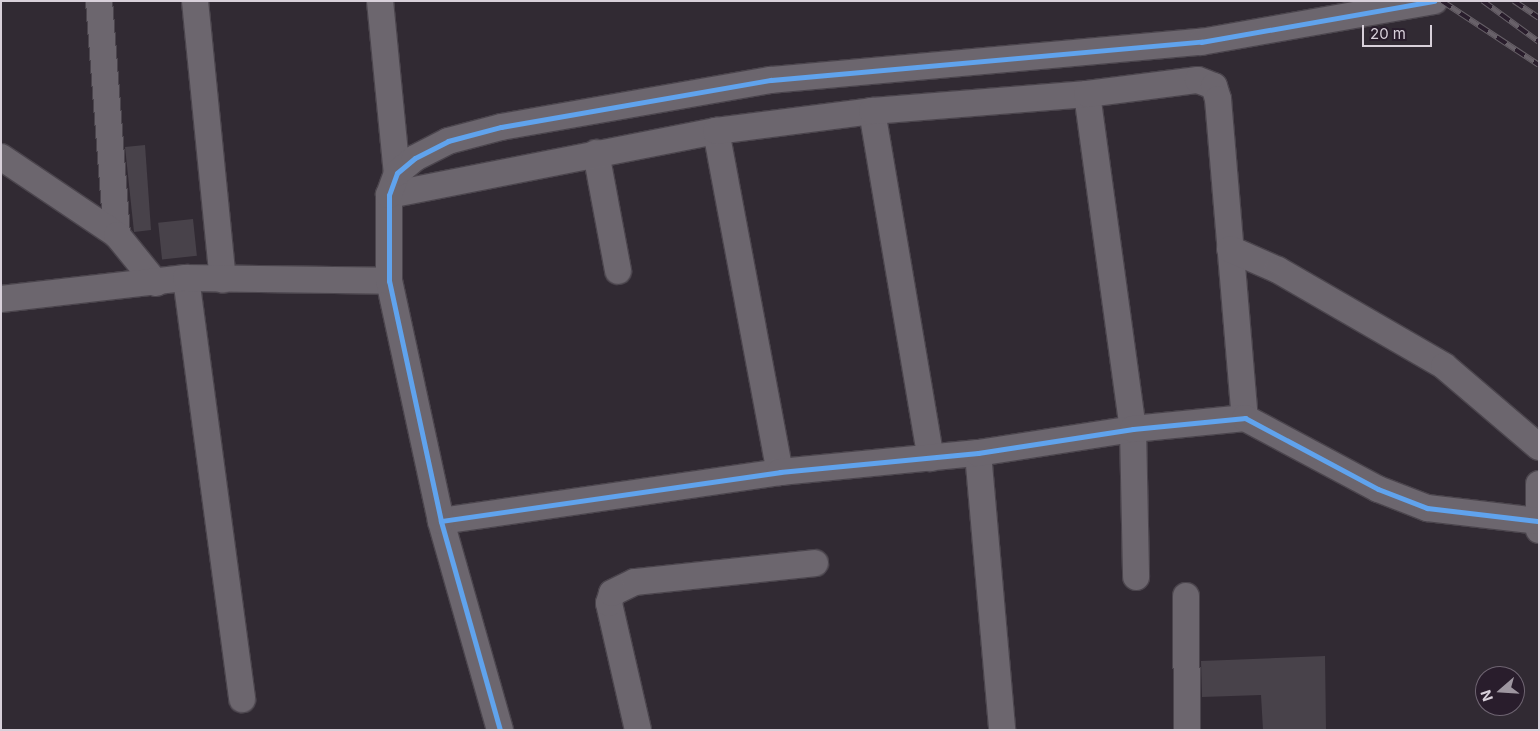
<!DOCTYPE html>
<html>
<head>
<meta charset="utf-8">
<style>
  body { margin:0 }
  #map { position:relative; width:1540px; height:731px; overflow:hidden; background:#312a33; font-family:Inter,sans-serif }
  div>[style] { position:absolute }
  .building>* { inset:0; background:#48424a; transform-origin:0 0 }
  .roads { filter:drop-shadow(1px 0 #4b454d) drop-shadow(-1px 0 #4b454d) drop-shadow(0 1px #4b454d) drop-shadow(0 -1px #4b454d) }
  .minor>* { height:26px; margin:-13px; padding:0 13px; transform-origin:13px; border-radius:13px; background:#6c666e }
  .rail>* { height:5.5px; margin-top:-2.75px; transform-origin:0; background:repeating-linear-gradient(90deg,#291d2c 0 11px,#686169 0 22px); box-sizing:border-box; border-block:1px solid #686169 }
  .cycleway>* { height:5px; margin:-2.5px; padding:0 2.5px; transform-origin:2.5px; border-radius:2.5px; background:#60a3ed }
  span { translate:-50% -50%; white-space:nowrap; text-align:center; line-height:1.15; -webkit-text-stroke:4.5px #291d2c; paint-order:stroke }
  .frame { position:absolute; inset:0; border:2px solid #d8d0da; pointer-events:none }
  .north { position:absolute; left:1475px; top:666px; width:50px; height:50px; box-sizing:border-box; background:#291d2c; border:1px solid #6f6572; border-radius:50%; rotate:251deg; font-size:14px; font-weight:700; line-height:20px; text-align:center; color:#d8d0da }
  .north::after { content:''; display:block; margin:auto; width:18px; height:22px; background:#9e96a0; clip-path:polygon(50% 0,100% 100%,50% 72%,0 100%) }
  .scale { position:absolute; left:1362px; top:25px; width:70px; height:22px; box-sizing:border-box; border:2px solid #d8d0da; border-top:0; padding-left:6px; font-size:15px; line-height:18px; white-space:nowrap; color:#d8d0da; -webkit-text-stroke:4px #291d2c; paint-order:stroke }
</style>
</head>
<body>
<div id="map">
  <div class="building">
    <i style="clip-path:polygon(145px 145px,151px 230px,134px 232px,125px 147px)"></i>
    <i style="left:193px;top:219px;width:37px;height:35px;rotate:84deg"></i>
    <i style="clip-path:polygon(1325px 656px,1326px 730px,1263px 730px,1261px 695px,1202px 697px,1201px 661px)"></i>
  </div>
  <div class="roads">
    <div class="minor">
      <i style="left:99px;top:1px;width:235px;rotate:85.6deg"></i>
      <i style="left:195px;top:1px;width:280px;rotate:84.3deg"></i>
      <i style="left:380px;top:1px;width:173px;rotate:84.4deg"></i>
      <i style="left:1087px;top:94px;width:338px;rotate:82.2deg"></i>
      <i style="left:1133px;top:429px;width:148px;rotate:88.8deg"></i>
      <i style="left:872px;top:111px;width:352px;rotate:80.4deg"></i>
      <i style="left:716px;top:131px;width:347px;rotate:79.4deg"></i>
      <i style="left:596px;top:153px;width:120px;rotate:79.4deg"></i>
      <i style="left:1px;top:157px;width:140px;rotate:33.9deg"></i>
      <i style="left:117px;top:235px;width:62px;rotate:50.9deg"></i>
      <i style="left:389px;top:195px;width:333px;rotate:-11.1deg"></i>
      <i style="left:716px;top:131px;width:157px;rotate:-7.3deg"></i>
      <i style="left:872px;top:111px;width:216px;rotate:-4.5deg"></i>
      <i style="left:1087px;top:94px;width:112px;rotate:-7.2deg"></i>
      <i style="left:1198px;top:80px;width:17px;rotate:21deg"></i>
      <i style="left:1214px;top:86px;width:14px;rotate:73deg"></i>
      <i style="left:1218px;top:99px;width:320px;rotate:85.2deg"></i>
      <i style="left:1230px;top:249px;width:52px;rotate:23.6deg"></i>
      <i style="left:1278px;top:270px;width:192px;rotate:30deg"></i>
      <i style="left:1444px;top:366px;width:125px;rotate:40.5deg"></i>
      <i style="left:186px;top:278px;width:425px;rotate:82.4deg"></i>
      <i style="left:1px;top:299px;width:186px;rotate:-6.5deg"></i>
      <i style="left:186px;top:278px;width:203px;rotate:0.8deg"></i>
      <i style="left:978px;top:453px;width:278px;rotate:85deg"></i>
      <i style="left:1539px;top:484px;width:46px;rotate:90deg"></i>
      <i style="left:441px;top:521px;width:343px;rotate:-8.2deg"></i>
      <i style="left:780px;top:472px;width:199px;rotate:-5.5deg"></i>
      <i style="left:978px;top:453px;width:157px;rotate:-8.8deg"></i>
      <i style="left:1133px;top:429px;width:113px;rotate:-5.6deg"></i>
      <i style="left:1245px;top:418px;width:151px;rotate:28.1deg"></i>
      <i style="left:1378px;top:489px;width:53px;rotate:21.2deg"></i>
      <i style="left:1427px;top:508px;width:111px;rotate:6.7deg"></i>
      <i style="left:1186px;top:596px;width:134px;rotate:89.6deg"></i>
      <i style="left:500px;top:730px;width:217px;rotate:-105.8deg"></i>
      <i style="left:441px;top:521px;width:246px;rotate:-102.2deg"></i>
      <i style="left:389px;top:281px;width:86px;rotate:-90deg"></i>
      <i style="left:389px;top:195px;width:23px;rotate:-70deg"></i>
      <i style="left:397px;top:173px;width:23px;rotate:-40deg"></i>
      <i style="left:415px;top:158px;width:37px;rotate:-27deg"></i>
      <i style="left:448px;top:141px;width:55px;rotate:-14.8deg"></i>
      <i style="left:501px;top:127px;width:274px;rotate:-9.9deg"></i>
      <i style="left:771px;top:80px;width:432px;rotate:-5.1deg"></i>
      <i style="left:1201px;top:42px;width:237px;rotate:-10deg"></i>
      <i style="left:638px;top:730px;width:130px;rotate:-102.9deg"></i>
      <i style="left:609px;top:603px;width:10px;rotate:-73deg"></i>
      <i style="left:612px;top:593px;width:25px;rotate:-26deg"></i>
      <i style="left:635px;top:582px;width:181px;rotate:-6deg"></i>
    </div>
  </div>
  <div class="rail">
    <i style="left:1442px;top:1px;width:116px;rotate:33.4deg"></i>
    <i style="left:1483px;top:1px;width:69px;rotate:36.2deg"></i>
    <i style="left:1514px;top:1px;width:30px;rotate:34deg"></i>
  </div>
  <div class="cycleway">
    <i style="left:441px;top:521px;width:343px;rotate:-8.2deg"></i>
    <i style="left:780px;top:472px;width:199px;rotate:-5.5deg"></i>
    <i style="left:978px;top:453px;width:157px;rotate:-8.8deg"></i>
    <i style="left:1133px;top:429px;width:113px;rotate:-5.6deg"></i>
    <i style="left:1245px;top:418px;width:151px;rotate:28.1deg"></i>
    <i style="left:1378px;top:489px;width:53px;rotate:21.2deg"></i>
    <i style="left:1427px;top:508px;width:111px;rotate:6.7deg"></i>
    <i style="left:500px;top:730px;width:217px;rotate:-105.8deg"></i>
    <i style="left:441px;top:521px;width:246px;rotate:-102.2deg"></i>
    <i style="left:389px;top:281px;width:86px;rotate:-90deg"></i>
    <i style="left:389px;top:195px;width:23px;rotate:-70deg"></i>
    <i style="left:397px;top:173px;width:23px;rotate:-40deg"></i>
    <i style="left:415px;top:158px;width:37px;rotate:-27deg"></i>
    <i style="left:448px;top:141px;width:55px;rotate:-14.8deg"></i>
    <i style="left:501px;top:127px;width:274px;rotate:-9.9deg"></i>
    <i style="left:771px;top:80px;width:432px;rotate:-5.1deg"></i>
    <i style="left:1201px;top:42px;width:237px;rotate:-10deg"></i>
  </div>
  <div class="frame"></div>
  <div class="north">N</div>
  <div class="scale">20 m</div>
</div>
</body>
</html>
